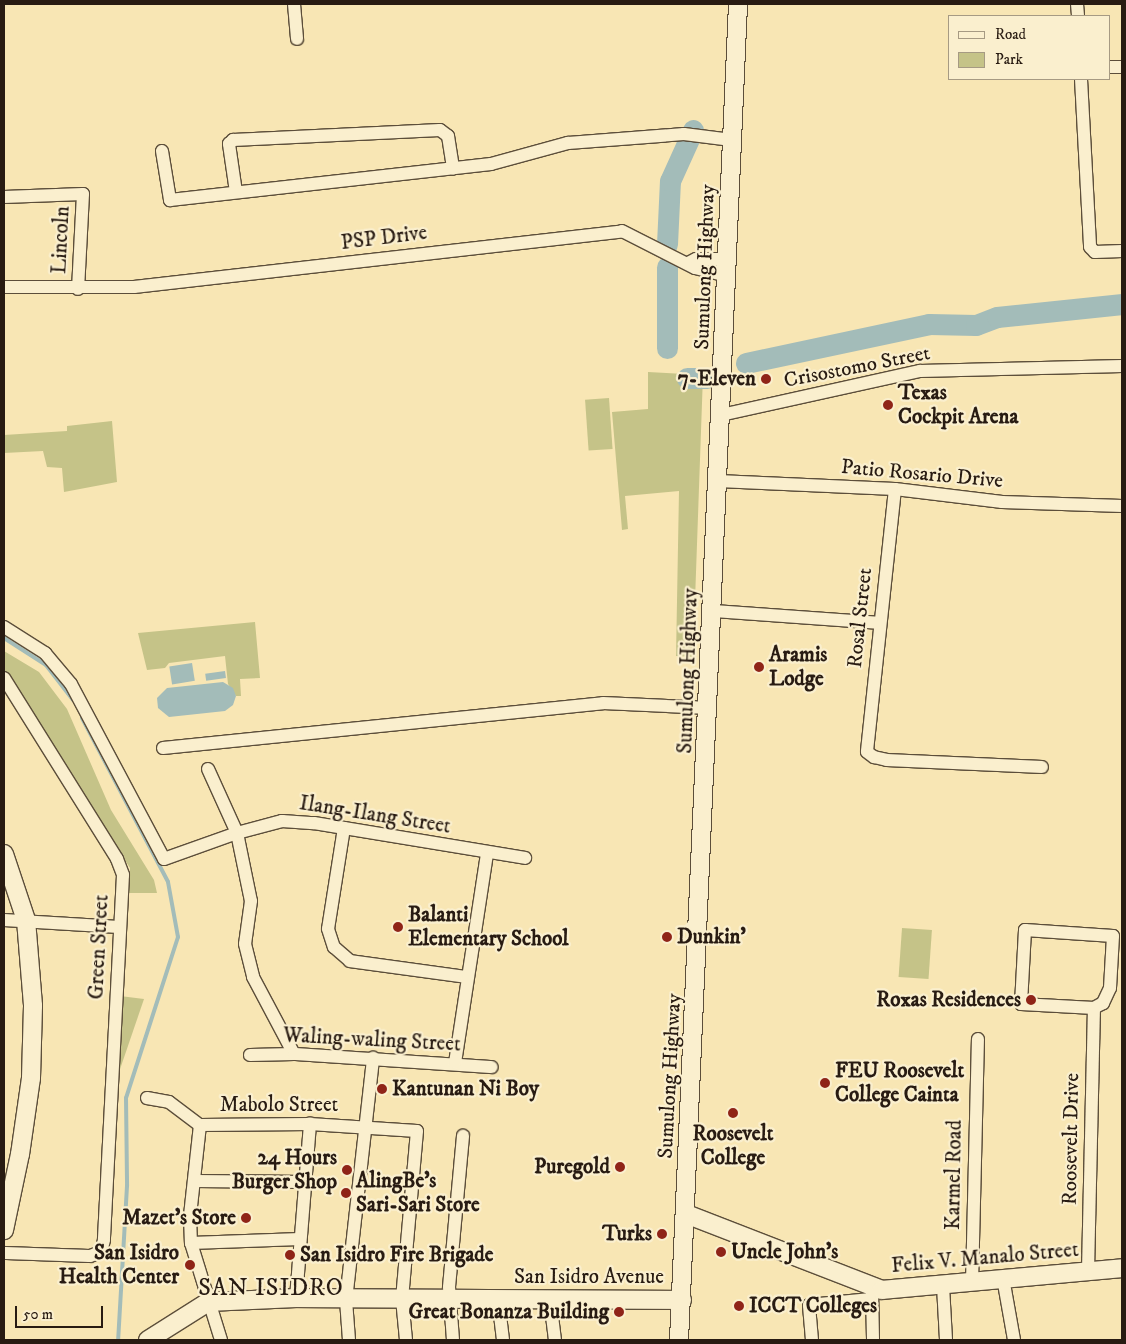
<!DOCTYPE html>
<html>
<head>
<meta charset="utf-8">
<style>
  body { margin:0 }
  #map { position:relative; width:1126px; height:1344px; overflow:hidden; background:#f8e6b4; font-family:"IM FELL DW Pica",serif }
  div>[style] { position:absolute }
  .green>* { inset:0; background:#c5c388; transform-origin:0 0 }
  .water>* { inset:0; background:#a3bcb9; transform-origin:0 0 }
  .stream>* { height:4px; margin:-2px; padding:0 2px; transform-origin:2px; border-radius:2px; background:#a3bcb9 }
  .river>* { height:21px; margin:-10.5px; padding:0 10.5px; transform-origin:10.5px; border-radius:10.5px; background:#a3bcb9 }
  .roads { filter:drop-shadow(1px 0 #5c4e3a) drop-shadow(-1px 0 #5c4e3a) drop-shadow(0 1px #5c4e3a) drop-shadow(0 -1px #5c4e3a) }
  .street>* { height:12px; margin:-6px; padding:0 6px; transform-origin:6px; border-radius:6px; background:#faefce }
  .secondary>* { height:18px; margin:-9px; padding:0 9px; transform-origin:9px; border-radius:9px; background:#faefce }
  .dots>* { width:14px; height:14px; translate:-50% -50%; box-sizing:border-box; border:2px solid #faefce; border-radius:50% }
  span { translate:-50% -50%; white-space:nowrap; text-align:center; line-height:1.15; -webkit-text-stroke:4.5px #faefce; paint-order:stroke }
  .street-label { font-size:21px; color:#281b12 }
  .poi-label { font-size:21px; color:#281b12; font-weight:700 }
  .right { translate:-100% -50%; text-align:right }
  .left { translate:0 -50%; text-align:left }
  .quarter-label { font-size:24px; color:#281b12; letter-spacing:1px }
  .frame { position:absolute; inset:0; border:5px solid #281b12; pointer-events:none }
  .legend { position:absolute; left:948px; top:15px; width:162px; height:65px; box-sizing:border-box; background:#faefce; border:1px solid #a69a83; margin:0; padding:6px 9px; list-style:none; font-size:15px; color:#281b12 }
  .legend li { display:flex; align-items:center; gap:10px; height:25px }
  .legend b { width:25px; border:1px solid #a69a83 }
  .scale { position:absolute; left:15px; top:1306px; width:88px; height:22px; box-sizing:border-box; border:2px solid #281b12; border-top:0; padding-left:6px; font-size:15px; line-height:18px; white-space:nowrap; color:#281b12; -webkit-text-stroke:4px #faefce; paint-order:stroke }
</style>
</head>
<body>
<div id="map">
  <div class="green">
    <i style="clip-path:polygon(648px 372px,703px 375px,693px 657px,676px 656px,679px 491px,625px 496px,628px 529px,622px 530px,612px 412px,648px 409px)"></i>
    <i style="left:609px;top:398px;width:51px;height:24px;rotate:86deg"></i>
    <i style="clip-path:polygon(112px 421px,117px 482px,64px 492px,62px 468px,47px 467px,43px 451px,4px 453px,4px 435px,67px 431px,67px 426px)"></i>
    <i style="clip-path:polygon(255px 622px,260px 678px,240px 679px,241px 696px,236px 696px,228px 684px,225px 656px,169px 663px,165px 668px,147px 670px,138px 633px)"></i>
    <i style="clip-path:polygon(4px 651px,39px 672px,67px 709px,111px 810px,154px 880px,157px 893px,129px 893px,130px 868px,4px 671px)"></i>
    <i style="left:902px;top:928px;width:30px;height:49px;rotate:4deg"></i>
    <i style="clip-path:polygon(120px 996px,144px 999px,117px 1078px)"></i>
  </div>
  <div class="water">
    <i style="left:192px;top:663px;width:18px;height:23px;rotate:81deg"></i>
    <i style="left:225px;top:671px;width:7px;height:20px;rotate:82deg"></i>
    <i style="clip-path:polygon(223px 682px,233px 688px,236px 696px,233px 705px,225px 711px,169px 717px,158px 708px,157px 698px,167px 688px)"></i>
  </div>
  <div class="stream">
    <i style="left:4px;top:638px;width:50px;rotate:32.7deg"></i>
    <i style="left:46px;top:665px;width:44px;rotate:52.4deg"></i>
    <i style="left:82px;top:718px;width:185px;rotate:62.3deg"></i>
    <i style="left:168px;top:882px;width:56px;rotate:79.7deg"></i>
    <i style="left:178px;top:937px;width:169px;rotate:107.9deg"></i>
    <i style="left:126px;top:1098px;width:88px;rotate:89.3deg"></i>
    <i style="left:127px;top:1186px;width:154px;rotate:93.3deg"></i>
  </div>
  <div class="river">
    <i style="left:667px;top:244px;width:63px;rotate:-87.3deg"></i>
    <i style="left:670px;top:181px;width:56px;rotate:-65.7deg"></i>
    <i style="left:667px;top:348px;width:81px;rotate:-90deg"></i>
    <i style="left:746px;top:363px;width:187px;rotate:-12deg"></i>
    <i style="left:929px;top:324px;width:47px;rotate:1.2deg"></i>
    <i style="left:976px;top:325px;width:22px;rotate:-21deg"></i>
    <i style="left:997px;top:317px;width:126px;rotate:-5.9deg"></i>
    <i style="left:687px;top:378px;width:20px"></i>
  </div>
  <div class="roads">
    <div class="street">
      <i style="left:294px;top:4px;width:35px;rotate:85deg"></i>
      <i style="left:1077px;top:4px;width:12px;rotate:85deg"></i>
      <i style="left:1110px;top:67px;width:12px"></i>
      <i style="left:1081px;top:79px;width:168px;rotate:86.9deg"></i>
      <i style="left:1090px;top:247px;width:7px;rotate:45deg"></i>
      <i style="left:1095px;top:252px;width:27px;rotate:-2deg"></i>
      <i style="left:162px;top:151px;width:50px;rotate:80.7deg"></i>
      <i style="left:170px;top:200px;width:323px;rotate:-6.4deg"></i>
      <i style="left:491px;top:164px;width:80px;rotate:-15.3deg"></i>
      <i style="left:568px;top:143px;width:116px;rotate:-4.4deg"></i>
      <i style="left:684px;top:134px;width:48px;rotate:7.1deg"></i>
      <i style="left:236px;top:192px;width:49px;rotate:-98.3deg"></i>
      <i style="left:229px;top:144px;width:6px;rotate:-45deg"></i>
      <i style="left:233px;top:140px;width:207px;rotate:-2.8deg"></i>
      <i style="left:440px;top:130px;width:10px;rotate:37deg"></i>
      <i style="left:448px;top:136px;width:33px;rotate:81deg"></i>
      <i style="left:4px;top:197px;width:79px;rotate:-2.2deg"></i>
      <i style="left:83px;top:194px;width:95px;rotate:93deg"></i>
      <i style="left:688px;top:263px;width:9px;rotate:-27deg"></i>
      <i style="left:696px;top:259px;width:31px"></i>
      <i style="left:4px;top:287px;width:130px"></i>
      <i style="left:134px;top:287px;width:491px;rotate:-6.5deg"></i>
      <i style="left:622px;top:231px;width:82px;rotate:26.9deg"></i>
      <i style="left:695px;top:268px;width:33px;rotate:14deg"></i>
      <i style="left:721px;top:415px;width:204px;rotate:-12.5deg"></i>
      <i style="left:920px;top:371px;width:202px;rotate:-1.4deg"></i>
      <i style="left:718px;top:481px;width:177px;rotate:2.6deg"></i>
      <i style="left:895px;top:489px;width:108px;rotate:6.9deg"></i>
      <i style="left:1002px;top:502px;width:120px;rotate:1.9deg"></i>
      <i style="left:895px;top:489px;width:264px;rotate:96.1deg"></i>
      <i style="left:867px;top:752px;width:9px;rotate:36deg"></i>
      <i style="left:874px;top:757px;width:13px;rotate:13deg"></i>
      <i style="left:887px;top:760px;width:155px;rotate:2.6deg"></i>
      <i style="left:713px;top:611px;width:166px;rotate:4.1deg"></i>
      <i style="left:4px;top:627px;width:49px;rotate:32.4deg"></i>
      <i style="left:45px;top:653px;width:40px;rotate:50deg"></i>
      <i style="left:71px;top:684px;width:198px;rotate:62deg"></i>
      <i style="left:164px;top:859px;width:77px;rotate:-19.6deg"></i>
      <i style="left:237px;top:833px;width:47px;rotate:-14.9deg"></i>
      <i style="left:282px;top:821px;width:32px;rotate:4deg"></i>
      <i style="left:314px;top:823px;width:214px;rotate:9.4deg"></i>
      <i style="left:4px;top:678px;width:213px;rotate:58deg"></i>
      <i style="left:117px;top:859px;width:17px;rotate:69deg"></i>
      <i style="left:123px;top:875px;width:365px;rotate:93deg"></i>
      <i style="left:104px;top:1240px;width:12px;rotate:104deg"></i>
      <i style="left:101px;top:1252px;width:12px;rotate:160deg"></i>
      <i style="left:90px;top:1256px;width:86px;rotate:-178deg"></i>
      <i style="left:163px;top:748px;width:442px;rotate:-5.8deg"></i>
      <i style="left:603px;top:703px;width:106px;rotate:2.7deg"></i>
      <i style="left:208px;top:769px;width:70px;rotate:65.6deg"></i>
      <i style="left:237px;top:833px;width:69px;rotate:78.4deg"></i>
      <i style="left:251px;top:901px;width:43px;rotate:97.9deg"></i>
      <i style="left:245px;top:944px;width:34px;rotate:76deg"></i>
      <i style="left:253px;top:977px;width:87px;rotate:62deg"></i>
      <i style="left:344px;top:828px;width:102px;rotate:99deg"></i>
      <i style="left:328px;top:929px;width:19px;rotate:72deg"></i>
      <i style="left:334px;top:947px;width:21px;rotate:41deg"></i>
      <i style="left:350px;top:961px;width:118px;rotate:7.8deg"></i>
      <i style="left:4px;top:920px;width:115px;rotate:3.5deg"></i>
      <i style="left:1025px;top:930px;width:88px;rotate:3.9deg"></i>
      <i style="left:1113px;top:936px;width:52px;rotate:93.3deg"></i>
      <i style="left:1110px;top:988px;width:17px;rotate:115deg"></i>
      <i style="left:1103px;top:1003px;width:10px;rotate:151deg"></i>
      <i style="left:1094px;top:1008px;width:73px;rotate:-176.9deg"></i>
      <i style="left:1021px;top:1004px;width:74px;rotate:-86.9deg"></i>
      <i style="left:250px;top:1055px;width:44px;rotate:-1.3deg"></i>
      <i style="left:294px;top:1054px;width:198px;rotate:3.8deg"></i>
      <i style="left:455px;top:1063px;width:212px;rotate:-81.3deg"></i>
      <i style="left:147px;top:1098px;width:22px;rotate:10deg"></i>
      <i style="left:169px;top:1102px;width:39px;rotate:37deg"></i>
      <i style="left:200px;top:1125px;width:110px;rotate:-0.5deg"></i>
      <i style="left:310px;top:1124px;width:107px;rotate:3.7deg"></i>
      <i style="left:417px;top:1131px;width:169px;rotate:95.1deg"></i>
      <i style="left:402px;top:1299px;width:41px;rotate:84.4deg"></i>
      <i style="left:200px;top:1125px;width:92px;rotate:96.3deg"></i>
      <i style="left:190px;top:1216px;width:27px;rotate:88deg"></i>
      <i style="left:191px;top:1243px;width:102px;rotate:72.8deg"></i>
      <i style="left:195px;top:1181px;width:110px;rotate:0.5deg"></i>
      <i style="left:191px;top:1243px;width:109px;rotate:-2.1deg"></i>
      <i style="left:1088px;top:1271px;width:263px;rotate:-88.7deg"></i>
      <i style="left:1003px;top:1278px;width:63px;rotate:79.9deg"></i>
      <i style="left:972px;top:1283px;width:244px;rotate:-88.6deg"></i>
      <i style="left:943px;top:1286px;width:54px;rotate:86.8deg"></i>
      <i style="left:872px;top:1291px;width:49px;rotate:88.8deg"></i>
      <i style="left:296px;top:1298px;width:175px;rotate:-85.4deg"></i>
      <i style="left:498px;top:1299px;width:41px;rotate:83deg"></i>
      <i style="left:550px;top:1300px;width:40px;rotate:82.9deg"></i>
      <i style="left:349px;top:1340px;width:40px;rotate:-94.3deg"></i>
      <i style="left:346px;top:1300px;width:244px;rotate:-83.6deg"></i>
      <i style="left:453px;top:1340px;width:53px;rotate:-94.3deg"></i>
      <i style="left:449px;top:1287px;width:152px;rotate:-84.7deg"></i>
      <i style="left:812px;top:1340px;width:35px;rotate:-95deg"></i>
      <i style="left:809px;top:1305px;width:62px;rotate:-5.5deg"></i>
    </div>
    <div class="secondary">
      <i style="left:4px;top:854px;width:70px;rotate:71.6deg"></i>
      <i style="left:26px;top:920px;width:86px;rotate:85.3deg"></i>
      <i style="left:33px;top:1006px;width:72px;rotate:91.6deg"></i>
      <i style="left:31px;top:1078px;width:77px;rotate:98.2deg"></i>
      <i style="left:20px;top:1154px;width:78px;rotate:101.9deg"></i>
      <i style="left:686px;top:1214px;width:210px;rotate:21.2deg"></i>
      <i style="left:882px;top:1290px;width:241px;rotate:-5.2deg"></i>
      <i style="left:148px;top:1340px;width:71px;rotate:-32.3deg"></i>
      <i style="left:208px;top:1302px;width:88px;rotate:-2.6deg"></i>
      <i style="left:296px;top:1298px;width:386px;rotate:0.3deg"></i>
      <i style="left:679px;top:1340px;width:1337px;rotate:-87.47deg"></i>
    </div>
  </div>
  <div class="dots">
    <i style="left:766px;top:379px;background:#8f2418"></i>
    <i style="left:888px;top:405px;background:#8f2418"></i>
    <i style="left:759px;top:667px;background:#8f2418"></i>
    <i style="left:398px;top:927px;background:#8f2418"></i>
    <i style="left:667px;top:937px;background:#8f2418"></i>
    <i style="left:1031px;top:1000px;background:#8f2418"></i>
    <i style="left:825px;top:1083px;background:#8f2418"></i>
    <i style="left:382px;top:1089px;background:#8f2418"></i>
    <i style="left:733px;top:1113px;background:#8f2418"></i>
    <i style="left:620px;top:1167px;background:#8f2418"></i>
    <i style="left:347px;top:1170px;background:#8f2418"></i>
    <i style="left:346px;top:1193px;background:#8f2418"></i>
    <i style="left:246px;top:1218px;background:#8f2418"></i>
    <i style="left:662px;top:1234px;background:#8f2418"></i>
    <i style="left:721px;top:1252px;background:#8f2418"></i>
    <i style="left:290px;top:1255px;background:#8f2418"></i>
    <i style="left:190px;top:1265px;background:#8f2418"></i>
    <i style="left:739px;top:1306px;background:#8f2418"></i>
    <i style="left:619px;top:1312px;background:#8f2418"></i>
  </div>
  <div class="street-label">
    <span style="left:384px;top:238px;rotate:-7deg">PSP Drive</span>
    <span style="left:61px;top:240px;rotate:-87deg">Lincoln</span>
    <span style="left:705px;top:267px;rotate:-88deg">Sumulong Highway</span>
    <span style="left:857px;top:367px;rotate:-11deg">Crisostomo Street</span>
    <span style="left:922px;top:474px;rotate:5deg">Patio Rosario Drive</span>
    <span style="left:860px;top:618px;rotate:-84deg">Rosal Street</span>
    <span style="left:688px;top:671px;rotate:-88deg">Sumulong Highway</span>
    <span style="left:375px;top:815px;rotate:9deg">Ilang-Ilang Street</span>
    <span style="left:99px;top:947px;rotate:-87deg">Green Street</span>
    <span style="left:372px;top:1040px;rotate:3deg">Waling-waling Street</span>
    <span style="left:670px;top:1076px;rotate:-87deg">Sumulong Highway</span>
    <span style="left:279px;top:1105px">Mabolo Street</span>
    <span style="left:1071px;top:1139px;rotate:-89deg">Roosevelt Drive</span>
    <span style="left:954px;top:1175px;rotate:-89deg">Karmel Road</span>
    <span style="left:985px;top:1258px;rotate:-5deg">Felix V. Manalo Street</span>
    <span style="left:589px;top:1277px">San Isidro Avenue</span>
  </div>
  <div class="poi-label">
    <span class="right" style="left:756px;top:379px">7-Eleven</span>
    <span class="left" style="left:898px;top:405px">Texas<br>Cockpit Arena</span>
    <span class="left" style="left:769px;top:667px">Aramis<br>Lodge</span>
    <span class="left" style="left:408px;top:927px">Balanti<br>Elementary School</span>
    <span class="left" style="left:677px;top:937px">Dunkin'</span>
    <span class="right" style="left:1021px;top:1000px">Roxas Residences</span>
    <span class="left" style="left:835px;top:1083px">FEU Roosevelt<br>College Cainta</span>
    <span class="left" style="left:392px;top:1089px">Kantunan Ni Boy</span>
    <span style="left:733px;top:1146px">Roosevelt<br>College</span>
    <span class="right" style="left:337px;top:1170px">24 Hours<br>Burger Shop</span>
    <span class="right" style="left:610px;top:1167px">Puregold</span>
    <span class="left" style="left:356px;top:1193px">AlingBe's<br>Sari-Sari Store</span>
    <span class="right" style="left:236px;top:1218px">Mazet's Store</span>
    <span class="right" style="left:652px;top:1234px">Turks</span>
    <span class="left" style="left:731px;top:1252px">Uncle John's</span>
    <span class="right" style="left:179px;top:1265px">San Isidro<br>Health Center</span>
    <span class="left" style="left:300px;top:1255px">San Isidro Fire Brigade</span>
    <span class="left" style="left:749px;top:1306px">ICCT Colleges</span>
    <span class="right" style="left:609px;top:1312px">Great Bonanza Building</span>
  </div>
  <div class="quarter-label">
    <span style="left:271px;top:1289px">SAN ISIDRO</span>
  </div>
  <div class="frame"></div>
  <ul class="legend">
  <li><b style="height:6px;background:#faefce"></b>Road</li>
  <li><b style="height:14px;background:#c5c388"></b>Park</li>
  </ul>
  <div class="scale">50 m</div>
</div>
</body>
</html>
